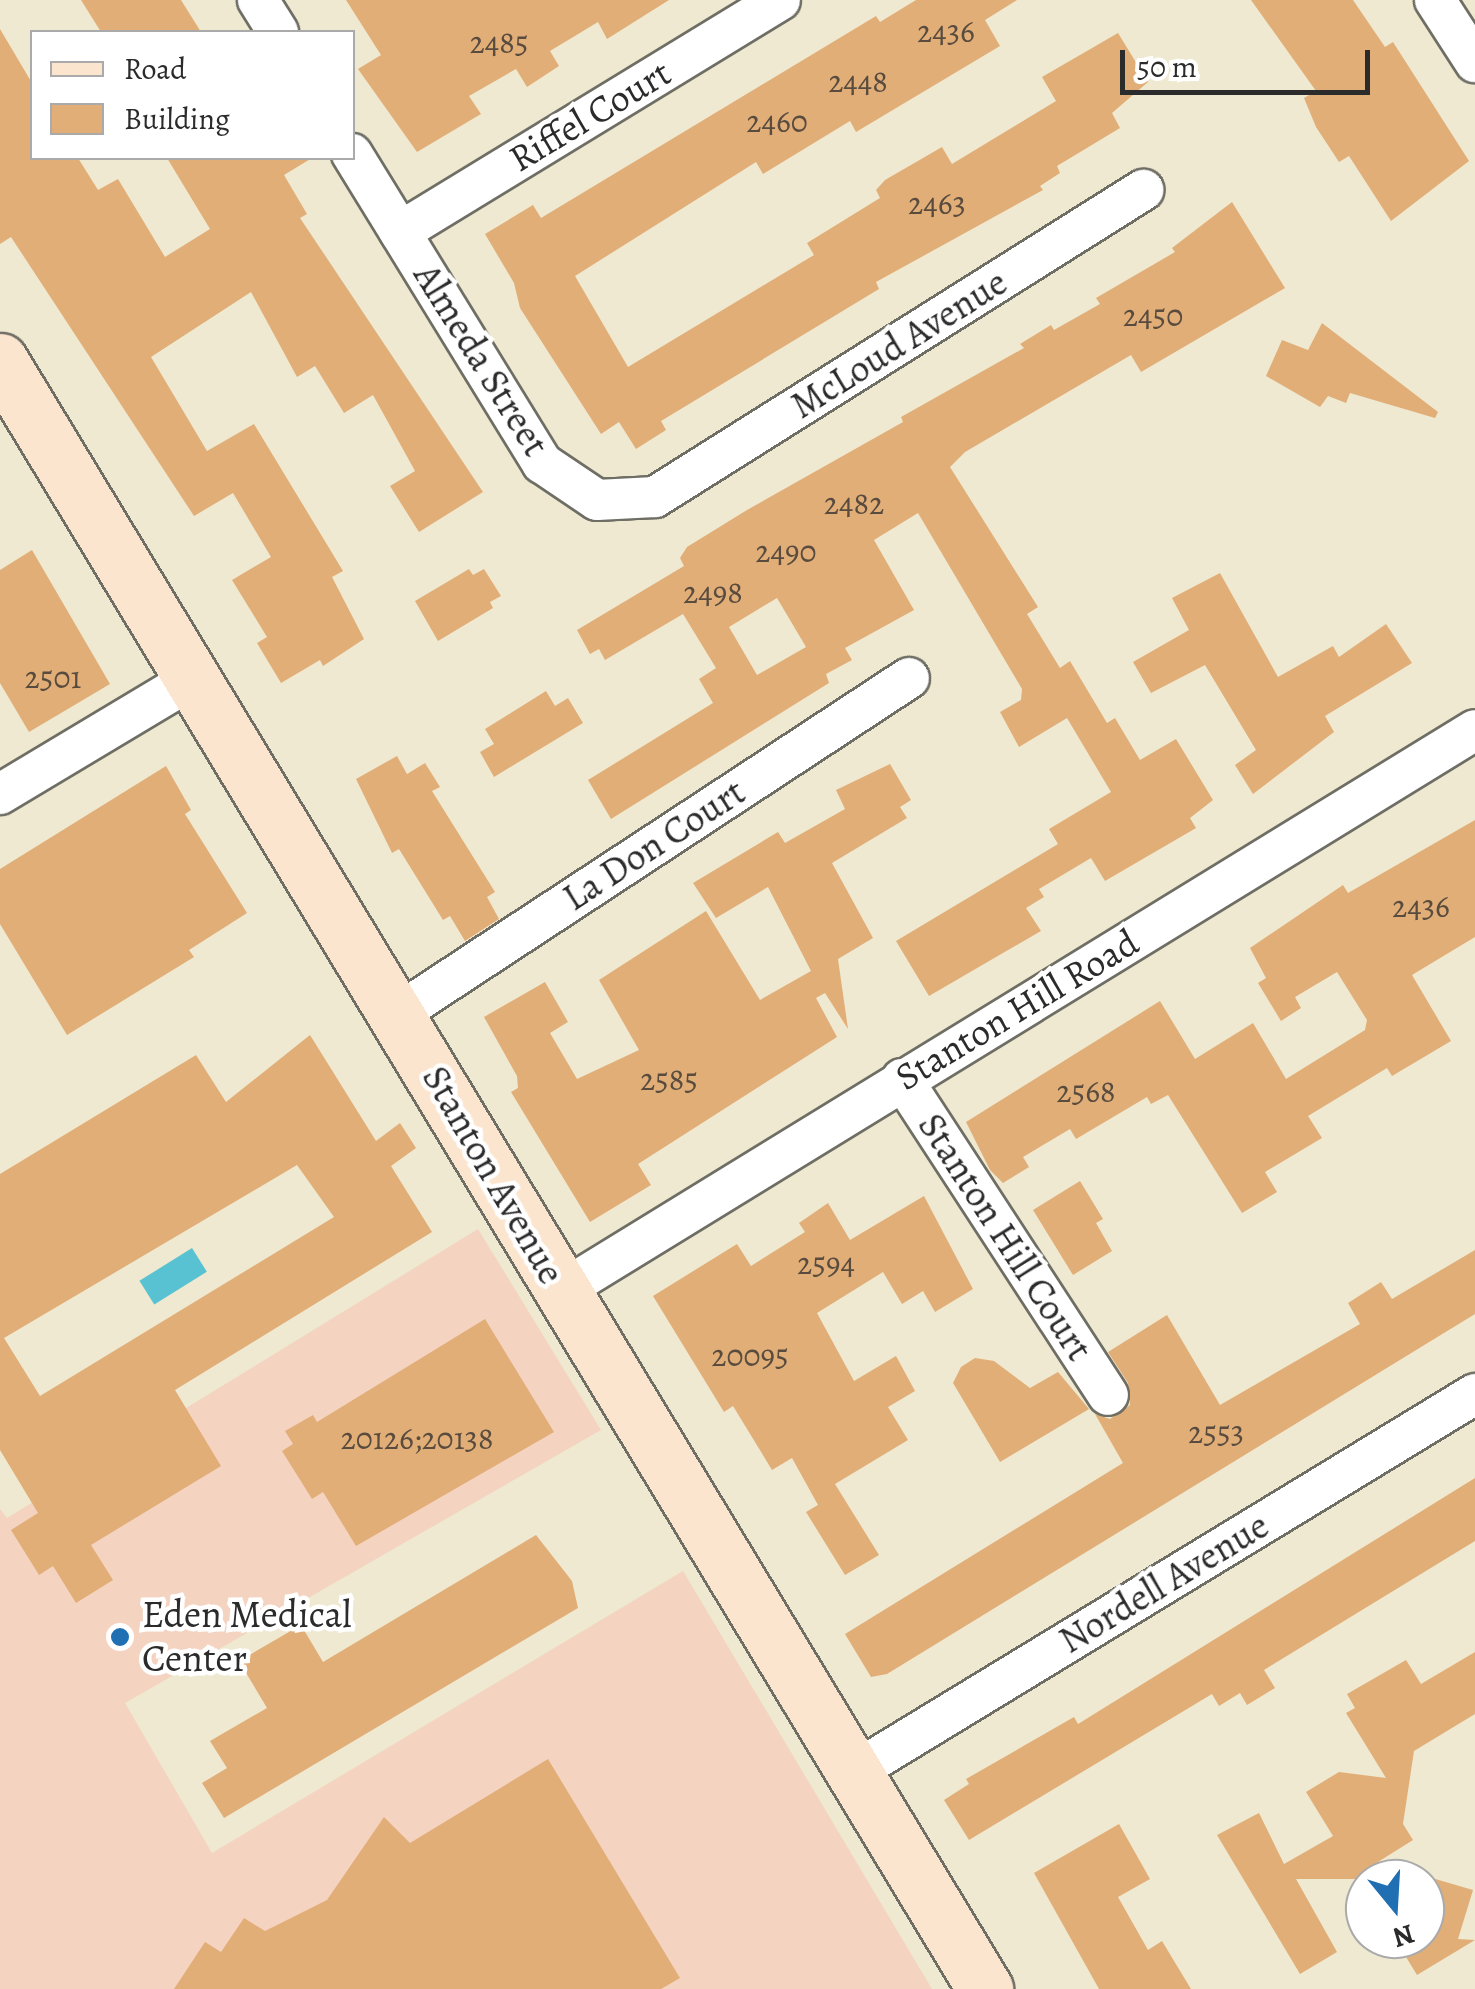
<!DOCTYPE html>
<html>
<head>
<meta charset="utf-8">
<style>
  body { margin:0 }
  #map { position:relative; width:1475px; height:1989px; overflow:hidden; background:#eee9d0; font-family:Alegreya,serif }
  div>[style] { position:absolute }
  .built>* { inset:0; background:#f4d3c0 }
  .water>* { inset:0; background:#58c2d3; transform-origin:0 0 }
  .building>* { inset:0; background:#e2ae78 }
  .roads { filter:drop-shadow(2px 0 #6f6e65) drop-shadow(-2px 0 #6f6e65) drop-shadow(0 2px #6f6e65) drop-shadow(0 -2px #6f6e65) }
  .street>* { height:40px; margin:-20px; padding:0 20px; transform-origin:20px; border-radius:20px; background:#fff }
  .secondary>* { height:55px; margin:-27.5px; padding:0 27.5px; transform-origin:27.5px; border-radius:27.5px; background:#fce5cf }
  .dots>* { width:28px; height:28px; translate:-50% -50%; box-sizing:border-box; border:5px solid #fff; border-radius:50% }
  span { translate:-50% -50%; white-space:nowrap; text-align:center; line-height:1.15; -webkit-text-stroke:9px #fff; paint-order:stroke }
  .number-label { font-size:32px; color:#594c3e }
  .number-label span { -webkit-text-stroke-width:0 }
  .street-label { font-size:38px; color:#2b2b2b }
  .poi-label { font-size:38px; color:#2b2b2b }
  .left { translate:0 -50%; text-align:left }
  .legend { position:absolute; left:30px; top:30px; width:325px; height:130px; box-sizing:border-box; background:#fff; border:2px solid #aaa; margin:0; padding:12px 18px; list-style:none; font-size:30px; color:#2b2b2b }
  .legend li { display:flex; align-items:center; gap:20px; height:50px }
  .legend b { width:50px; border:2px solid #aaa }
  .north { position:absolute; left:1345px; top:1859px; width:100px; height:100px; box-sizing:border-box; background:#fff; border:2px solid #aaa; border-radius:50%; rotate:162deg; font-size:28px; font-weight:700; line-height:40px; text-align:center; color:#2b2b2b }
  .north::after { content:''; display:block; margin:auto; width:35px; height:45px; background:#1f6fb2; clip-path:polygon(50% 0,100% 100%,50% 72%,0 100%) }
  .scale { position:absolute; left:1120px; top:50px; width:250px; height:45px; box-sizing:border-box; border:5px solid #2b2b2b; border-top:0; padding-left:12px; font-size:30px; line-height:35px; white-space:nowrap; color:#2b2b2b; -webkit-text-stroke:8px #fff; paint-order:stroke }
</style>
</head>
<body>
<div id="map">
  <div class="built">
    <i style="clip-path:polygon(478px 1229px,601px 1430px,125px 1703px,212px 1853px,683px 1571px,932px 1989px,0 1989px,0 1509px,7px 1518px)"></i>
  </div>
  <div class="water">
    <i style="left:192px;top:1248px;width:28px;height:62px;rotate:58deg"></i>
  </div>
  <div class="building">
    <i style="clip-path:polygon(81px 0,181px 0,201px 32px,101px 32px)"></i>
    <i style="clip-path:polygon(346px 0,669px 0,607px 39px,598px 22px,550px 51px,559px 66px,527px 87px,516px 69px,469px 96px,481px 114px,417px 152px,358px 69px,381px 55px)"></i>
    <i style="clip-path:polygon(916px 0,1017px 0,985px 20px,1000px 46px,856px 132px,850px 121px,763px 174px,756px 162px,575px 276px,628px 367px,814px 255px,807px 243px,880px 198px,876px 190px,885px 180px,942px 147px,952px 164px,1056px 101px,1042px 77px,1118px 33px,1148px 82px,1112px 113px,1120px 128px,1057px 166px,1060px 173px,1040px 186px,1043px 190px,876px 282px,879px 289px,661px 421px,666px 430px,636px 449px,619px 422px,601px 434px,520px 308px,514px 283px,485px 234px,533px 205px,541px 218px,876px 16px,880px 22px)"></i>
    <i style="clip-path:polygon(1251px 0,1353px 0,1385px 47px,1393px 42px,1469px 161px,1391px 221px,1349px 156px,1339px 162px,1316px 127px,1304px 98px,1316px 91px)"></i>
    <i style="clip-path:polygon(0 29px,32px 83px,32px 158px,78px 158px,98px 190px,118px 179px,165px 257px,210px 229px,167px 158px,312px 158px,284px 175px,307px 214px,300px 218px,483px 492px,419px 532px,390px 486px,415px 471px,373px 395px,344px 413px,315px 366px,297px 377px,251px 292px,151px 357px,207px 451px,254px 424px,343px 571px,332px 577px,364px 639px,323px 666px,320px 660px,281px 683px,257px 643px,267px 637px,232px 580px,271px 557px,233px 493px,194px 516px,11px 237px,0 244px)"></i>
    <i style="clip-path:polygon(evenodd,1232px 202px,1285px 288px,1141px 372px,1131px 355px,965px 452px,950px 467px,1038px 607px,1027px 614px,1060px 668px,1070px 661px,1107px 723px,1115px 718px,1140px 760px,1176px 739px,1213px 800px,1190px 818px,1196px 828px,1105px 881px,1091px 858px,1039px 889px,1044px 897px,1026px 908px,1041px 931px,929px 996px,896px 941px,1058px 844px,1049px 829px,1111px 792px,1067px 718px,1019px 747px,1000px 712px,1021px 700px,1022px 689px,918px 513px,874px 540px,914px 610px,845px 648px,852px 660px,826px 674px,829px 683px,611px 819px,588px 780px,713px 703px,699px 679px,716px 668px,683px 614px,605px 660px,599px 649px,590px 654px,577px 630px,684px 566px,680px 558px,687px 547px,747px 510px,903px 422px,901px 417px,1024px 348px,1020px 344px,1051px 325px,1054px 330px,1100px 304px,1096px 298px,1175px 252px,1172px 248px,1232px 202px,777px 598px,806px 647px,757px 675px,729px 627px,777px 598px)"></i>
    <i style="clip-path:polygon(1322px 323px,1438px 412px,1435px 418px,1350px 393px,1346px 403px,1328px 396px,1320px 407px,1266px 376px,1282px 340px,1308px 350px)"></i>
    <i style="clip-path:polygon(32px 550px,110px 684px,29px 732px,0 683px,0 570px)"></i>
    <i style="clip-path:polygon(469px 569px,473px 575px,484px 569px,501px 596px,490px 602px,493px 608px,438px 641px,415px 601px)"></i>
    <i style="clip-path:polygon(1220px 573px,1278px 677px,1333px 646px,1339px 657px,1386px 624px,1412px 663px,1325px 716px,1334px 732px,1253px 794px,1235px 765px,1256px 750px,1205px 665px,1151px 693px,1133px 662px,1189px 630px,1172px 598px)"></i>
    <i style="clip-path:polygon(546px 691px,555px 706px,568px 698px,583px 723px,494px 777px,480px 752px,494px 744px,485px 729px)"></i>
    <i style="clip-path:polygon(397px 756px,407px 774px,425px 763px,440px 787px,432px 791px,495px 892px,487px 897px,499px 919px,465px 941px,450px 916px,443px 920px,399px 849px,392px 853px,356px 779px)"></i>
    <i style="clip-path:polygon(890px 764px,911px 800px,900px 807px,907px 818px,832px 863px,873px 938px,838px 959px,848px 1029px,825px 993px,816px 998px,837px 1037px,638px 1164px,651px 1185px,590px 1222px,511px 1092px,518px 1088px,517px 1076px,484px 1017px,545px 982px,568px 1022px,550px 1033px,577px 1079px,639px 1050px,599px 980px,706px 911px,760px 1000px,811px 971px,768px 887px,716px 918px,693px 883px,778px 832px,785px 843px,845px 809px,836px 790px)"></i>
    <i style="clip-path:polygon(166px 766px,191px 810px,185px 814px,247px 913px,189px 950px,194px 957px,67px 1035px,0 924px,0 869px)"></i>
    <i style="clip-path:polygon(1475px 820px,1475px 937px,1412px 975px,1451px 1041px,1392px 1076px,1387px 1068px,1308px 1116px,1322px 1138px,1265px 1172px,1277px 1192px,1242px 1213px,1168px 1095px,1151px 1104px,1147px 1097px,1076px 1139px,1070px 1129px,1023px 1157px,1029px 1167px,1003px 1183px,990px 1170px,966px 1122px,1160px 1001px,1195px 1059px,1253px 1023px,1286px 1079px,1365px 1030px,1367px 1020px,1337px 972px,1295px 997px,1301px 1008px,1281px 1021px,1258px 983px,1266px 978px,1250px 948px,1343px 885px,1348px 893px)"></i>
    <i style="clip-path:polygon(evenodd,310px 1035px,376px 1141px,400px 1123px,416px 1148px,391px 1166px,432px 1232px,175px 1390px,221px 1466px,91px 1545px,113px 1580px,76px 1603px,53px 1566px,39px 1575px,11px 1530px,38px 1513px,0 1450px,0 1174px,196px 1055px,226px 1102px,310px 1035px,297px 1165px,334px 1217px,40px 1396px,4px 1338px,297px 1165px)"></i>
    <i style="clip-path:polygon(1080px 1181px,1103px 1219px,1096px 1223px,1112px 1251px,1073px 1275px,1033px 1210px)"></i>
    <i style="clip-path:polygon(924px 1196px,973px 1289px,935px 1312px,923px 1291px,902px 1304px,883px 1272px,817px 1313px,854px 1381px,896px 1356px,915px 1391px,888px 1407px,908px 1440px,835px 1484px,879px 1555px,845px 1575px,806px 1512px,818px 1505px,792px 1458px,772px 1470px,733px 1406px,724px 1412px,653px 1296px,737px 1244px,751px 1266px,805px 1232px,799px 1223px,828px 1203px,850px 1240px)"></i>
    <i style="clip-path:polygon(1475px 1250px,1475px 1314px,887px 1674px,871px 1677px,845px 1634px,1123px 1463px,1095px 1414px,1110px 1419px,1130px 1405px,1128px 1383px,1108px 1352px,1167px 1315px,1220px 1405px,1360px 1324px,1348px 1303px,1381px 1282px,1392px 1299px)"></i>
    <i style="clip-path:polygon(485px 1319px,554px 1432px,356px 1546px,323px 1492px,312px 1499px,282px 1451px,293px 1444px,285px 1431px,313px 1415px,317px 1422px)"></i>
    <i style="clip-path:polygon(975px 1358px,994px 1361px,1030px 1388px,1058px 1372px,1089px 1409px,1000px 1462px,953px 1383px,961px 1367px)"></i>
    <i style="clip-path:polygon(1475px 1478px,1475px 1541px,1264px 1670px,1275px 1688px,1247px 1705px,1240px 1693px,1219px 1706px,1212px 1694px,969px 1840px,944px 1800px,969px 1784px,966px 1779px,1074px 1717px,1078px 1724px)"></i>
    <i style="clip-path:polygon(536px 1535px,572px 1581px,578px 1608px,224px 1818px,202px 1783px,227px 1768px,210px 1741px,267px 1708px,239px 1661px,301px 1625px,323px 1662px)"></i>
    <i style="clip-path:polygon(1475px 1652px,1475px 1714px,1414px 1751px,1403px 1824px,1413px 1840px,1378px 1862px,1412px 1872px,1411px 1879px,1296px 1879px,1337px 1952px,1300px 1974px,1217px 1835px,1259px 1813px,1284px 1864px,1333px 1836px,1306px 1792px,1339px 1772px,1386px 1778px,1346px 1713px,1355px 1708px,1347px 1694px,1406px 1660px,1421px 1684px)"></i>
    <i style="clip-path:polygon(548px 1759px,680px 1978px,661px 1989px,174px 1989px,205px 1942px,221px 1952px,244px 1918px,265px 1931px,327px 1900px,384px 1817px,410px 1843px)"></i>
    <i style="clip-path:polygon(1119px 1824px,1150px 1879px,1118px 1897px,1148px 1950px,1162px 1941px,1191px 1989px,1099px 1989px,1034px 1873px)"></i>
    <i style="clip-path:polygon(1425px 1876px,1473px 1890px,1458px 1939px,1475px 1940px,1417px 1975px,1395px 1939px,1425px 1939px)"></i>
  </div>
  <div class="roads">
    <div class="street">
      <i style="left:258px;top:0;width:38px;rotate:58deg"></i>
      <i style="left:1435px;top:0;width:74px;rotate:57.2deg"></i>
      <i style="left:352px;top:154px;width:363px;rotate:58.4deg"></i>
      <i style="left:542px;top:463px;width:66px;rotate:33.9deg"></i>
      <i style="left:597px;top:500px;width:58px;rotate:-3deg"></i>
      <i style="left:655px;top:497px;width:577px;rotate:-32.17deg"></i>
      <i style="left:400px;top:232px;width:445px;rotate:-31.4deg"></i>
      <i style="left:0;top:794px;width:224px;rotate:-30.9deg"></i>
      <i style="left:399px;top:1013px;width:610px;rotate:-33.3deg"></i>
      <i style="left:902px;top:1079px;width:377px;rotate:56.9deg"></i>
      <i style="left:561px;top:1291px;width:1072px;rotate:-31.54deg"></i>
      <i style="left:854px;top:1772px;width:727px;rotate:-31.33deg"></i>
    </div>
    <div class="secondary">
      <i style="left:0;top:361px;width:1903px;rotate:58.82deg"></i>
    </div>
  </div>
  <div class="dots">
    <i style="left:120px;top:1637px;background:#1f6fb2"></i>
  </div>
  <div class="number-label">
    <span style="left:946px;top:31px">2436</span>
    <span style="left:499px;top:42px">2485</span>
    <span style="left:858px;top:81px">2448</span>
    <span style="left:777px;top:121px">2460</span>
    <span style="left:937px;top:203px">2463</span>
    <span style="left:1153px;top:315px">2450</span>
    <span style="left:854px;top:503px">2482</span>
    <span style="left:786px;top:551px">2490</span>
    <span style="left:713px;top:592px">2498</span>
    <span style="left:53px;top:677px">2501</span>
    <span style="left:1421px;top:906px">2436</span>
    <span style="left:669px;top:1079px">2585</span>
    <span style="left:1086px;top:1091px">2568</span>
    <span style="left:826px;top:1263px">2594</span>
    <span style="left:750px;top:1355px">20095</span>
    <span style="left:1216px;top:1432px">2553</span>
    <span style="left:417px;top:1438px">20126;20138</span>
  </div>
  <div class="street-label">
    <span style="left:590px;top:116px;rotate:-31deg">Riffel Court</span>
    <span style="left:899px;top:344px;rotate:-32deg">McLoud Avenue</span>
    <span style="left:481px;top:360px;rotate:58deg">Almeda Street</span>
    <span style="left:654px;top:845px;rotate:-33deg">La Don Court</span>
    <span style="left:1017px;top:1010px;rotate:-31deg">Stanton Hill Road</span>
    <span style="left:493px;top:1175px;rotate:60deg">Stanton Avenue</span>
    <span style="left:1005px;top:1237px;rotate:57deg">Stanton Hill Court</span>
    <span style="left:1164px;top:1583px;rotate:-31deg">Nordell Avenue</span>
  </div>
  <div class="poi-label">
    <span class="left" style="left:142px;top:1637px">Eden Medical<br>Center</span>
  </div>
  <ul class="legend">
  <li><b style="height:12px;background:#fce5cf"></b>Road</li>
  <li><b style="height:28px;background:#e2ae78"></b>Building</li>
  </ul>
  <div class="north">N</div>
  <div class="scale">50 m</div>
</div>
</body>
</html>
